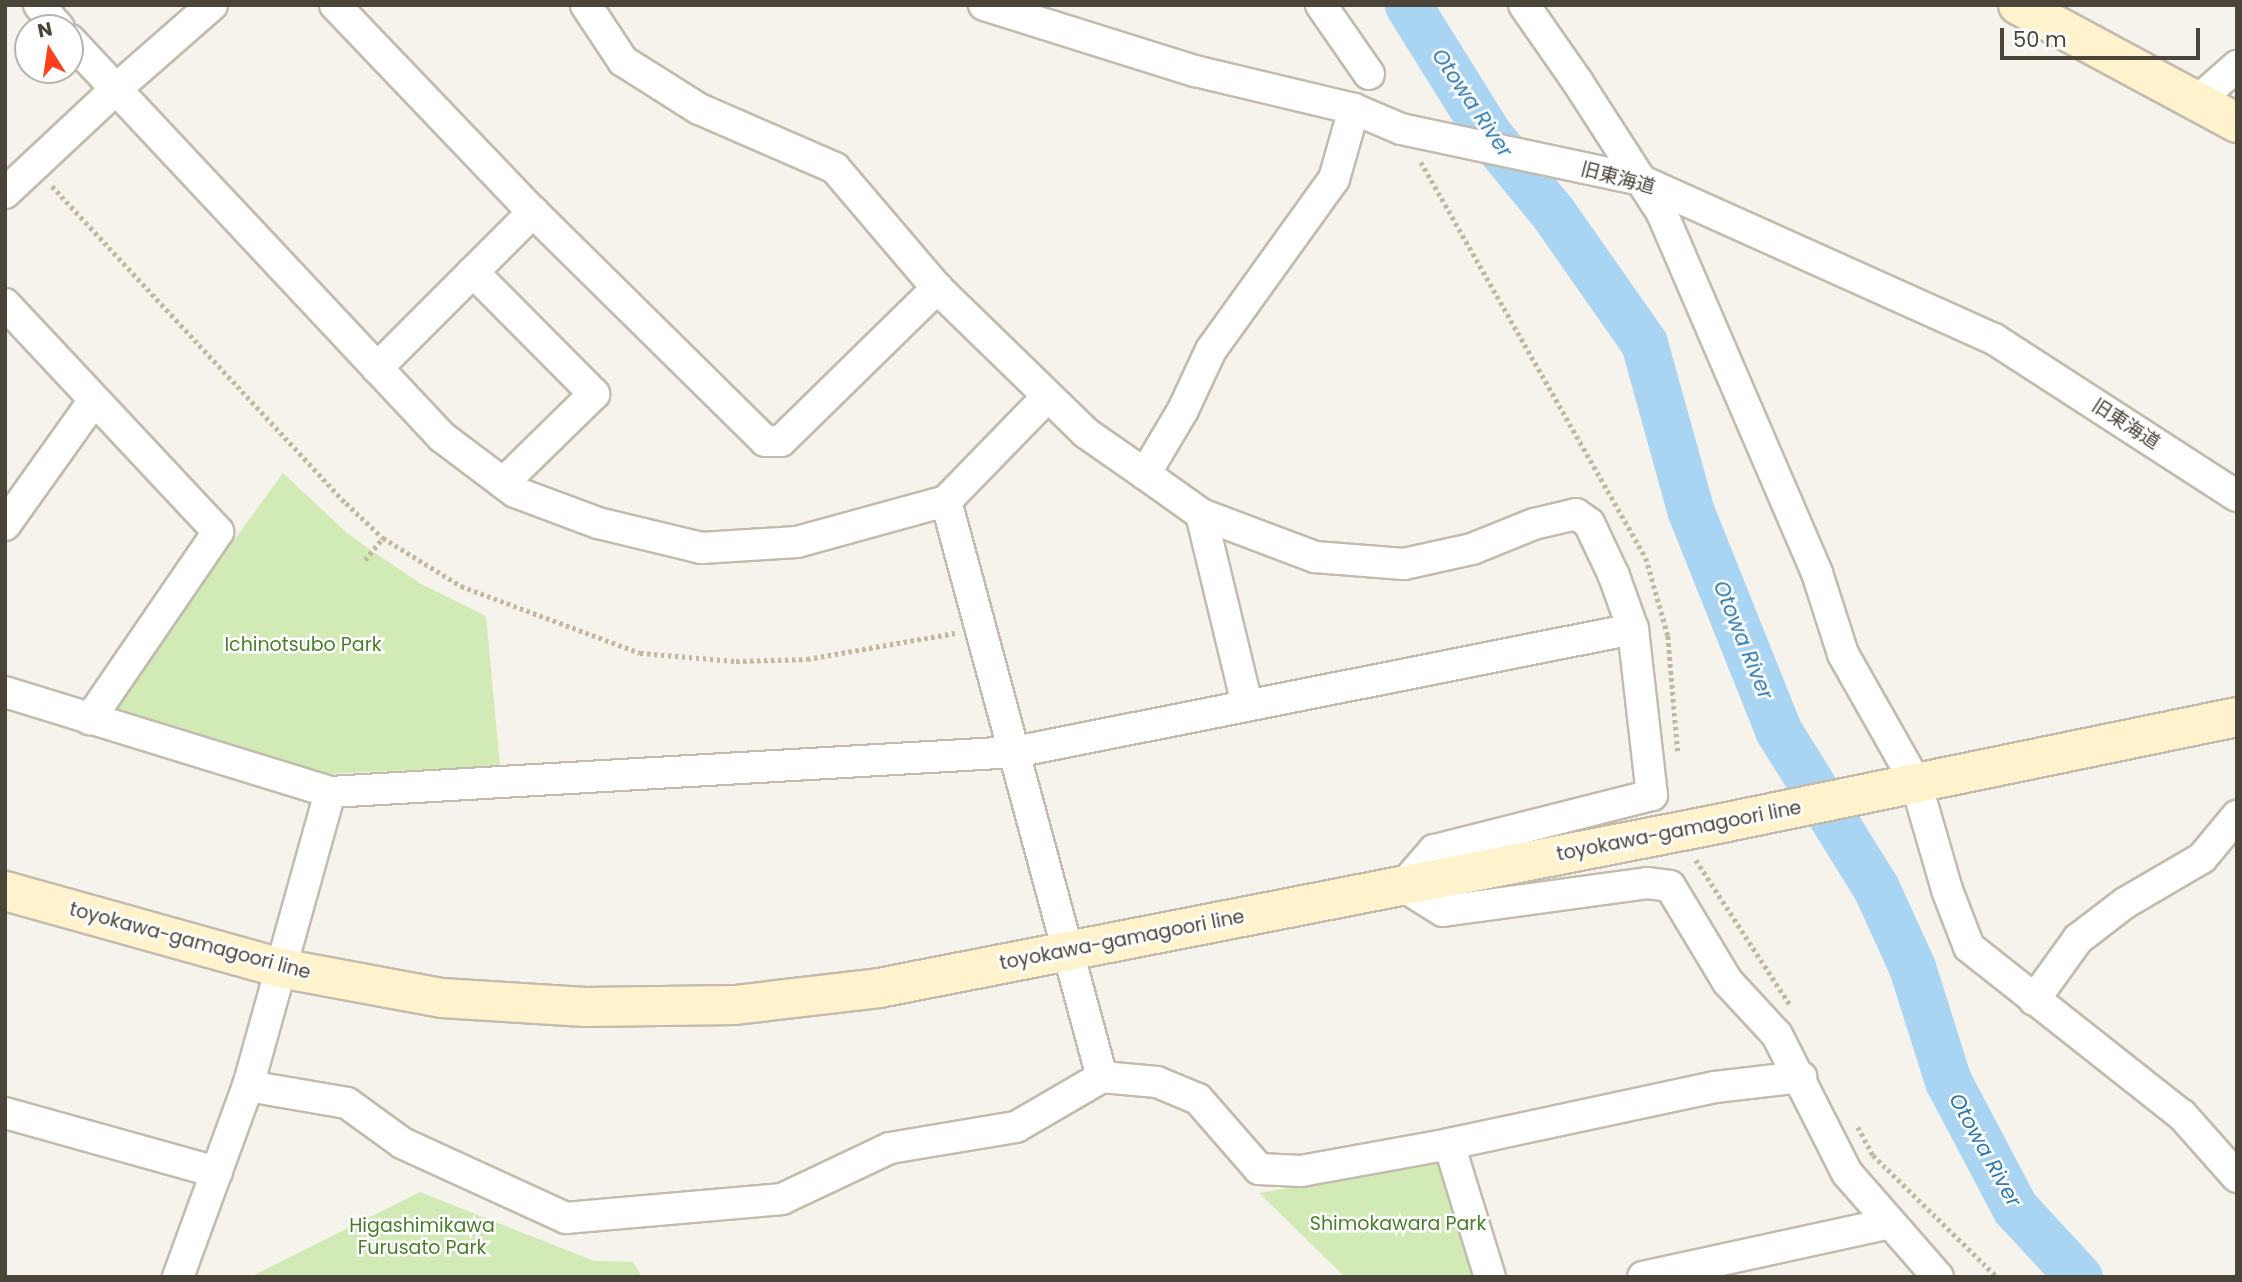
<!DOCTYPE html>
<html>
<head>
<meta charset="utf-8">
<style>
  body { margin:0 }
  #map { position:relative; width:2242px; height:1282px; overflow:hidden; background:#f6f3ec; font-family:Poppins,"Noto Sans JP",sans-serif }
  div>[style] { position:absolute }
  .green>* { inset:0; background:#d2eab5 }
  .river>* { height:47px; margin:-23.5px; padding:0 23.5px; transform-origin:23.5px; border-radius:23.5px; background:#a9d4f2 }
  .path>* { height:4.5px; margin-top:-2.25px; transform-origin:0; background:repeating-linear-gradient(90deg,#c4b79f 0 3.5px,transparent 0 7px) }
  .roads { filter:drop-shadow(2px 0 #c2bbae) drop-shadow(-2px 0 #c2bbae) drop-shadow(0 2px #c2bbae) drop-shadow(0 -2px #c2bbae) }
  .minor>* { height:30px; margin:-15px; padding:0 15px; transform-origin:15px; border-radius:15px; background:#fff }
  .secondary>* { height:38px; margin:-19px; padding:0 19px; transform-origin:19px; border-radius:19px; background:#fff3cd }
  span { translate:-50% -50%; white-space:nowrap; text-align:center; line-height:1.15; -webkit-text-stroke:5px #fff; paint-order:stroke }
  .street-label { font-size:19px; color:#4b4439 }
  .park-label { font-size:19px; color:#4a7f2a }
  .water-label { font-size:21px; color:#2e7ab2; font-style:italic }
  .frame { position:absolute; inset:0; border:7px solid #4b4439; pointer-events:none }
  .north { position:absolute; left:14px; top:14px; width:70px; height:70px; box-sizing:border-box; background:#fff; border:2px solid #b7b4b0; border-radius:50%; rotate:348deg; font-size:19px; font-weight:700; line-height:28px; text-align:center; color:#4b4439 }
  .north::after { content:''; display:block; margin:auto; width:24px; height:32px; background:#fc3f1d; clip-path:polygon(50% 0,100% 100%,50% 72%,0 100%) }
  .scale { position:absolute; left:2000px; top:28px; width:200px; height:32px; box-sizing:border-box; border:4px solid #4b4439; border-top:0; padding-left:9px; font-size:21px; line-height:24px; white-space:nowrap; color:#4b4439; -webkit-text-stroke:5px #fff; paint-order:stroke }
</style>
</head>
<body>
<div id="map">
  <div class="green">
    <i style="clip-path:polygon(283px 473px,347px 533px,378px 555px,421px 584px,486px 616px,500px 766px,325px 774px,111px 710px)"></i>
    <i style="clip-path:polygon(1441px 1163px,1475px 1277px,1345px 1277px,1259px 1193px)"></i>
    <i style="clip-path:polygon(420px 1192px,594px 1261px,633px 1262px,642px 1277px,250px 1277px)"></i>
  </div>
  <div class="river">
    <i style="left:1408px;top:5px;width:153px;rotate:58.1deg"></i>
    <i style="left:1489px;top:135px;width:101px;rotate:50.6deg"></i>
    <i style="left:1553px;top:213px;width:159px;rotate:55deg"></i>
    <i style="left:1644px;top:343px;width:175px;rotate:74.5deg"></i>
    <i style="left:1691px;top:512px;width:235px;rotate:68.2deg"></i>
    <i style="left:1778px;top:730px;width:186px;rotate:58.2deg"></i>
    <i style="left:1876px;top:888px;width:87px;rotate:65.5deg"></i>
    <i style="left:1912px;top:967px;width:120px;rotate:72.5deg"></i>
    <i style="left:1948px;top:1081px;width:144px;rotate:62.2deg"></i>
    <i style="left:2015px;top:1208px;width:94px;rotate:47.2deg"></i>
  </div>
  <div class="path">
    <i style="left:1421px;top:162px;width:455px;rotate:60.4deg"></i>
    <i style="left:1646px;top:558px;width:81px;rotate:74.2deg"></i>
    <i style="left:1668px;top:636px;width:116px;rotate:85.1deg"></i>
    <i style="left:52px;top:186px;width:432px;rotate:47.2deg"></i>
    <i style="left:346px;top:503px;width:51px;rotate:43.4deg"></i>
    <i style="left:383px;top:538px;width:92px;rotate:31.6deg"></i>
    <i style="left:461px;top:586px;width:191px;rotate:20.5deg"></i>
    <i style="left:640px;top:653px;width:96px;rotate:4.8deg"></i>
    <i style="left:736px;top:661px;width:71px;rotate:-1.6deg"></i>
    <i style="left:807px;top:659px;width:150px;rotate:-10deg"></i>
    <i style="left:365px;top:560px;width:28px;rotate:-51deg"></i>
    <i style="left:1696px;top:860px;width:173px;rotate:57deg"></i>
    <i style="left:1858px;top:1127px;width:32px;rotate:62deg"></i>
    <i style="left:1873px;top:1155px;width:174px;rotate:44.5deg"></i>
  </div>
  <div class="roads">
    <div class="minor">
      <i style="left:39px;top:5px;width:30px;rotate:49deg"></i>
      <i style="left:335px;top:5px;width:286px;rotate:46.3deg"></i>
      <i style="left:533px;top:212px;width:326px;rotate:44.6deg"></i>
      <i style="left:765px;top:441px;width:16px"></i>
      <i style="left:781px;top:441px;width:219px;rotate:-44.4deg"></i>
      <i style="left:937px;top:288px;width:157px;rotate:-130.4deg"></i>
      <i style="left:835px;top:168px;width:148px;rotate:-156.5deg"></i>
      <i style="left:699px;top:109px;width:90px;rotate:-147.7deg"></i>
      <i style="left:623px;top:61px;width:67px;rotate:-123.5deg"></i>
      <i style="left:984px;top:5px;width:221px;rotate:17.4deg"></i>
      <i style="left:1195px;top:71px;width:163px;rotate:13.4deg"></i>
      <i style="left:1354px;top:109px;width:51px;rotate:23.1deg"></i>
      <i style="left:1401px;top:129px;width:244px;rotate:12deg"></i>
      <i style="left:1640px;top:180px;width:388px;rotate:24.2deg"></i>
      <i style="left:1994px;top:339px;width:289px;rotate:32.9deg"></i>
      <i style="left:1321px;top:5px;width:84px;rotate:55.2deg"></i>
      <i style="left:1524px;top:5px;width:93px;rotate:55.1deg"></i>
      <i style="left:1577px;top:81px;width:157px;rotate:57.2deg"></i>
      <i style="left:1662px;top:213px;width:392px;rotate:66.7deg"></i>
      <i style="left:1817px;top:573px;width:85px;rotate:72.2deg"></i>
      <i style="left:1843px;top:654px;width:148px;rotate:60.5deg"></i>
      <i style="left:1916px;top:783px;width:111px;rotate:73.8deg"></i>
      <i style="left:1947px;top:890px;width:61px;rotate:68.9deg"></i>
      <i style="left:1969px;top:947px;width:271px;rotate:38.3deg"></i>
      <i style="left:2182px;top:1115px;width:83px;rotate:48.4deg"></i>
      <i style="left:70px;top:40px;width:544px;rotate:46.86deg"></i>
      <i style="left:442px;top:437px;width:91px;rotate:37deg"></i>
      <i style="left:515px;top:492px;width:89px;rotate:20.5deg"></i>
      <i style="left:598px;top:523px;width:106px;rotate:13.6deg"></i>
      <i style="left:701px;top:548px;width:96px;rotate:-3.6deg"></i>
      <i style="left:797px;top:542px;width:155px;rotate:-15.4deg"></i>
      <i style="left:946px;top:501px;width:145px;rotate:-45.8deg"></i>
      <i style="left:2196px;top:102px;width:55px;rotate:-41.3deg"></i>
      <i style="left:5px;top:193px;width:151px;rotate:-43.1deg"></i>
      <i style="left:115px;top:90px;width:129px;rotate:-41.2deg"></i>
      <i style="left:473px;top:272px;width:172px;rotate:45.2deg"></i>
      <i style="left:594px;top:394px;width:127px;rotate:135.6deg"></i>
      <i style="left:937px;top:288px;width:208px;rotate:44.2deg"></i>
      <i style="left:1086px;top:433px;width:72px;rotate:34.8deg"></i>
      <i style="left:1145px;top:474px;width:74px;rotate:-59.3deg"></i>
      <i style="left:1183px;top:410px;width:66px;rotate:-65deg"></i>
      <i style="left:1211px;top:350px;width:211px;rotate:-54.3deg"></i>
      <i style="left:1334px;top:179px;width:73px;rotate:-74.1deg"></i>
      <i style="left:5px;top:304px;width:312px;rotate:46.9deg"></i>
      <i style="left:218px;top:532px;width:227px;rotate:124.4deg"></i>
      <i style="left:377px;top:368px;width:221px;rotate:-45deg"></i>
      <i style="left:1145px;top:474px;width:69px;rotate:35.5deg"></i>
      <i style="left:1201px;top:514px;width:195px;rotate:76.4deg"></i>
      <i style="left:946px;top:501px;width:597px;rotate:74.85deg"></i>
      <i style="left:1201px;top:514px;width:122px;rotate:20.7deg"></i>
      <i style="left:1315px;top:557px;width:89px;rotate:4.5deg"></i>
      <i style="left:1404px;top:564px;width:70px;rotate:-12.4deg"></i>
      <i style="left:1472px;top:549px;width:67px;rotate:-22deg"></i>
      <i style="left:1534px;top:524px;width:43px;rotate:-13.4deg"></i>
      <i style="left:1576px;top:514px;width:16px;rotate:35deg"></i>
      <i style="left:1589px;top:523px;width:59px;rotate:64.7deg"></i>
      <i style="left:1614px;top:576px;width:56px;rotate:70.3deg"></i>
      <i style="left:5px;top:525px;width:153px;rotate:-54.5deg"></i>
      <i style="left:5px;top:692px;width:340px;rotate:17.1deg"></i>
      <i style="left:330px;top:792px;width:686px;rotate:-3.34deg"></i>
      <i style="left:1015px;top:752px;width:630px;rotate:-11.26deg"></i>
      <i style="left:1633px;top:629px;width:167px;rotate:83.5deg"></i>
      <i style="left:1652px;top:795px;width:225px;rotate:165.8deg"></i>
      <i style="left:1434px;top:850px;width:48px;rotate:130.7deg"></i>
      <i style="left:1403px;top:886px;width:47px;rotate:32deg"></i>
      <i style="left:1443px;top:911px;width:206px;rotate:-7.8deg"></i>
      <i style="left:1647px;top:883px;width:23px;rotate:7deg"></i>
      <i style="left:1670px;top:886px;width:112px;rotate:58.9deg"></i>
      <i style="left:1728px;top:982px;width:72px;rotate:47.2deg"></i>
      <i style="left:1777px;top:1035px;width:155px;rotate:63.1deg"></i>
      <i style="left:1847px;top:1173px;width:138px;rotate:48.8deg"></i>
      <i style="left:2034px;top:1000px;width:75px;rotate:-54.2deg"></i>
      <i style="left:2078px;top:939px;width:59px;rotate:-37.5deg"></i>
      <i style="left:2125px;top:903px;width:89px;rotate:-30.3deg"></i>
      <i style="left:2202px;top:858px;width:55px;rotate:-50.2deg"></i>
      <i style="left:248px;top:1086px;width:100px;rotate:9.7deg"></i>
      <i style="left:347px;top:1103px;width:68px;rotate:36deg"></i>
      <i style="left:402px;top:1143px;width:180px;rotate:24.6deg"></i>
      <i style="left:566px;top:1218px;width:217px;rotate:-5deg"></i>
      <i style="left:782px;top:1199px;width:119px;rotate:-25.3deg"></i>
      <i style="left:890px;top:1148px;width:128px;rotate:-9.5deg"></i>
      <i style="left:1016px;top:1127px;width:99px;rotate:-30.2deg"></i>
      <i style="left:1102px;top:1077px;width:55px;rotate:5.2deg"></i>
      <i style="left:1157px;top:1082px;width:44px;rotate:22.5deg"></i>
      <i style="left:1198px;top:1099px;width:93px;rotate:48.9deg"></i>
      <i style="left:1259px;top:1169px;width:42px;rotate:2.7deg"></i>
      <i style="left:1301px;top:1171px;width:150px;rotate:-10.3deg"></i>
      <i style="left:1449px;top:1144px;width:272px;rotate:-12.1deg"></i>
      <i style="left:1715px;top:1087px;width:87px;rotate:-6.6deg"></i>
      <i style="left:5px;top:1113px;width:220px;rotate:15.6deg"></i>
      <i style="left:1449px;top:1144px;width:139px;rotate:72.9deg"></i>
      <i style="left:178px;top:1277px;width:203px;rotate:-69.9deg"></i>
      <i style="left:248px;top:1086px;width:305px;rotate:-74.4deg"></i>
      <i style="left:1643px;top:1277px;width:253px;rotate:-12.3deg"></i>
    </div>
    <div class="secondary">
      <i style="left:2018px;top:5px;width:249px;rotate:28.3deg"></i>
      <i style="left:5px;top:891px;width:286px;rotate:15.6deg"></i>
      <i style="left:280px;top:968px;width:165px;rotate:10.5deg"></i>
      <i style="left:442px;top:998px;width:143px;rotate:3.6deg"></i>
      <i style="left:585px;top:1007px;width:150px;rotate:-0.8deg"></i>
      <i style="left:735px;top:1005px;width:145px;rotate:-6.7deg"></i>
      <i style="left:879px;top:988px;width:840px;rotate:-11.06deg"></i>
      <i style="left:1703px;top:827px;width:545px;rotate:-11.64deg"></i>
    </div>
  </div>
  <div class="street-label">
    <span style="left:1618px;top:178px;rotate:15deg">旧東海道</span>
    <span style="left:2126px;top:424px;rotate:33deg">旧東海道</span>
    <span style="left:1679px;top:831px;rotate:-11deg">toyokawa-gamagoori line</span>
    <span style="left:1122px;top:940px;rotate:-11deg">toyokawa-gamagoori line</span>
    <span style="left:190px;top:941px;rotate:15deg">toyokawa-gamagoori line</span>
  </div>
  <div class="park-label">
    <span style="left:303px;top:645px">Ichinotsubo Park</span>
    <span style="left:1398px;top:1224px">Shimokawara Park</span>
    <span style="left:422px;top:1237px">Higashimikawa<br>Furusato Park</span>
  </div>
  <div class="water-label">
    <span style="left:1472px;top:103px;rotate:56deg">Otowa River</span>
    <span style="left:1743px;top:640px;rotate:68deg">Otowa River</span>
    <span style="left:1985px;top:1150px;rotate:61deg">Otowa River</span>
  </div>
  <div class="frame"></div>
  <div class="north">N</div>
  <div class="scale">50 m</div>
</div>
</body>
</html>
